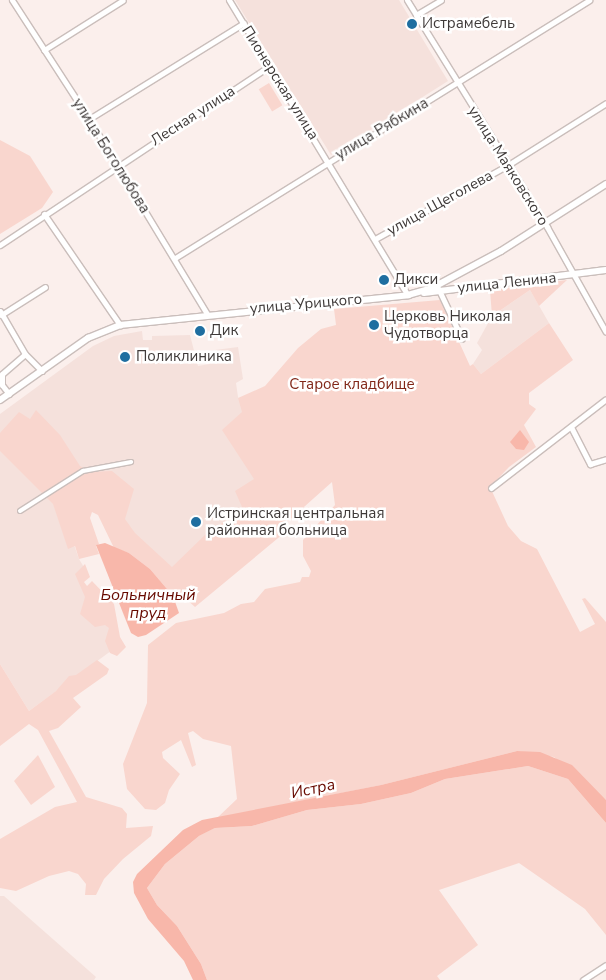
<!DOCTYPE html>
<html>
<head>
<meta charset="utf-8">
<style>
  body { margin:0 }
  #map { position:relative; width:606px; height:980px; overflow:hidden; background:#fbefec; font-family:"Nunito Sans",sans-serif }
  div>[style] { position:absolute }
  .built>* { inset:0; background:#f5e1dc }
  .green>* { inset:0; background:#f9d6ce; transform-origin:0 0 }
  .water>* { inset:0; background:#f8b7aa }
  .roads { filter:drop-shadow(1px 0 #cabebb) drop-shadow(-1px 0 #cabebb) drop-shadow(0 1px #cabebb) drop-shadow(0 -1px #cabebb) }
  .pedestrian>* { height:4px; margin:-2px; padding:0 2px; transform-origin:2px; border-radius:2px; background:#fff }
  .minor>* { height:5px; margin:-2.5px; padding:0 2.5px; transform-origin:2.5px; border-radius:2.5px; background:#fff }
  .tertiary>* { height:6px; margin:-3px; padding:0 3px; transform-origin:3px; border-radius:3px; background:#fff }
  .dots>* { width:14px; height:14px; translate:-50% -50%; box-sizing:border-box; border:2px solid #fff; border-radius:50% }
  span { translate:-50% -50%; white-space:nowrap; text-align:center; line-height:1.15; -webkit-text-stroke:5px #fff; paint-order:stroke }
  .poi-label { font-size:15px; color:#3f3a39 }
  .left { translate:0 -50%; text-align:left }
  .street-label { font-size:15px; color:#3f3a39 }
  .park-label { font-size:15px; color:#812718 }
  .water-label { font-size:16px; color:#680a00; font-style:italic }
</style>
</head>
<body>
<div id="map">
  <div class="built">
    <i style="clip-path:polygon(235px 0,399px 0,448px 81px,331px 155px)"></i>
    <i style="clip-path:polygon(530px 290px,549px 323px,481px 374px,473px 364px,482px 350px,477px 343px,492px 316px)"></i>
    <i style="clip-path:polygon(142px 331px,143px 340px,152px 340px,152px 336px,190px 335px,198px 366px,215px 363px,215px 350px,238px 347px,243px 379px,236px 383px,238px 397px,286px 523px,190px 599px,110px 512px,57px 496px,79px 559px,88px 574px,80px 581px,112px 629px,115px 648px,29px 711px,0 664px,0 414px,93px 346px,114px 336px)"></i>
    <i style="clip-path:polygon(0 896px,4px 896px,96px 977px,94px 980px,0 980px)"></i>
  </div>
  <div class="green">
    <i style="left:269px;top:83px;width:26px;height:12px;rotate:59deg"></i>
    <i style="clip-path:polygon(0 140px,30px 156px,53px 192px,42px 208px,0 234px)"></i>
    <i style="clip-path:polygon(567px 280px,539px 306px,530px 290px,492px 316px,490px 290px)"></i>
    <i style="clip-path:polygon(440px 300px,470px 366px,473px 364px,481px 374px,549px 323px,573px 360px,529px 393px,529px 404px,536px 409px,524px 425px,536px 447px,509px 467px,490px 487px,508px 526px,521px 541px,537px 549px,580px 632px,595px 624px,582px 599px,585px 598px,606px 622px,606px 800px,554px 757px,517px 751px,381px 785px,217px 818px,237px 799px,231px 746px,203px 739px,193px 731px,188px 733px,196px 765px,192px 767px,181px 740px,162px 752px,163px 758px,180px 774px,169px 790px,165px 803px,156px 810px,145px 809px,127px 789px,123px 764px,147px 703px,148px 645px,176px 623px,224px 613px,241px 604px,254px 602px,265px 589px,300px 582px,302px 577px,309px 577px,311px 571px,303px 556px,303px 540px,335px 505px,332px 482px,286px 523px,289px 529px,195px 607px,186px 599px,173px 596px,150px 569px,129px 553px,114px 548px,98px 515px,92px 512px,90px 518px,99px 544px,96px 546px,99px 554px,79px 559px,75px 546px,68px 549px,53px 504px,0 451px,0 433px,19px 412px,30px 419px,36px 410px,60px 435px,80px 466px,91px 472px,112px 471px,134px 489px,125px 519px,135px 533px,172px 567px,206px 534px,237px 513px,242px 507px,235px 491px,254px 479px,222px 430px,242px 412px,238px 398px,265px 386px,298px 348px,321px 329px,336px 325px,334px 309px)"></i>
    <i style="clip-path:polygon(85px 564px,90px 577px,84px 582px,87px 586px,92px 581px,114px 604px,120px 637px,126px 647px,117px 656px,110px 653px,105px 641px,109px 628px,105px 625px,95px 627px,80px 614px,85px 597px,75px 574px)"></i>
    <i style="clip-path:polygon(97px 660px,109px 669px,107px 674px,73px 698px,81px 707px,58px 728px,49px 731px,86px 797px,122px 808px,127px 814px,126px 828px,153px 826px,151px 836px,123px 859px,104px 879px,96px 895px,85px 895px,86px 884px,78px 874px,69px 871px,49px 876px,16px 891px,0 888px,0 839px,55px 807px,77px 802px,38px 730px,29px 724px,0 746px,0 664px,29px 711px,56px 691px,69px 676px,76px 675px)"></i>
    <i style="clip-path:polygon(38px 755px,55px 787px,31px 805px,14px 781px)"></i>
    <i style="clip-path:polygon(528px 766px,568px 779px,606px 823px,606px 935px,585px 909px,519px 863px,439px 890px,478px 945px,437px 976px,440px 980px,207px 980px,201px 964px,177px 926px,157px 905px,147px 888px,165px 864px,199px 836px,215px 828px,252px 826px,307px 810px,361px 804px,411px 793px,445px 779px)"></i>
  </div>
  <div class="water">
    <i style="clip-path:polygon(520px 430px,529px 442px,524px 450px,516px 449px,510px 442px)"></i>
    <i style="clip-path:polygon(105px 543px,129px 553px,150px 569px,173px 596px,179px 613px,146px 635px,138px 637px,131px 633px,96px 545px)"></i>
    <i style="clip-path:polygon(517px 751px,540px 752px,572px 765px,606px 800px,606px 823px,568px 779px,528px 766px,445px 779px,411px 793px,361px 804px,307px 810px,252px 826px,215px 828px,199px 836px,165px 864px,147px 888px,157px 905px,177px 926px,201px 964px,207px 980px,193px 980px,184px 961px,148px 919px,134px 893px,133px 882px,137px 874px,183px 830px,202px 820px,381px 785px)"></i>
  </div>
  <div class="roads">
    <div class="pedestrian">
      <i style="left:20px;top:511px;width:75px;rotate:-32.4deg"></i>
      <i style="left:83px;top:471px;width:49px;rotate:-10.6deg"></i>
    </div>
    <div class="minor">
      <i style="left:12px;top:0;width:142px;rotate:57.1deg"></i>
      <i style="left:89px;top:119px;width:228px;rotate:58.8deg"></i>
      <i style="left:229px;top:0;width:345px;rotate:58.8deg"></i>
      <i style="left:407px;top:0;width:267px;rotate:58.3deg"></i>
      <i style="left:547px;top:227px;width:120px;rotate:60.7deg"></i>
      <i style="left:416px;top:15px;width:29px;rotate:-31deg"></i>
      <i style="left:44px;top:50px;width:93px;rotate:-32.3deg"></i>
      <i style="left:89px;top:119px;width:182px;rotate:-31.8deg"></i>
      <i style="left:44px;top:214px;width:135px;rotate:55.6deg"></i>
      <i style="left:375px;top:239px;width:152px;rotate:-29.1deg"></i>
      <i style="left:508px;top:165px;width:116px;rotate:-32.3deg"></i>
      <i style="left:0;top:245px;width:323px;rotate:-33.6deg"></i>
      <i style="left:175px;top:258px;width:488px;rotate:-31.9deg"></i>
      <i style="left:438px;top:288px;width:56px;rotate:64.8deg"></i>
      <i style="left:0;top:311px;width:50px;rotate:59.8deg"></i>
      <i style="left:25px;top:354px;width:24px;rotate:45deg"></i>
      <i style="left:1px;top:315px;width:52px;rotate:-32.5deg"></i>
      <i style="left:9px;top:394px;width:11px;rotate:-128deg"></i>
      <i style="left:2px;top:385px;width:11px;rotate:-90deg"></i>
      <i style="left:2px;top:374px;width:30px;rotate:-41deg"></i>
      <i style="left:571px;top:427px;width:42px;rotate:62.8deg"></i>
      <i style="left:590px;top:464px;width:17px;rotate:-17deg"></i>
      <i style="left:491px;top:488px;width:145px;rotate:-37.7deg"></i>
      <i style="left:583px;top:980px;width:27px;rotate:-33deg"></i>
    </div>
    <div class="tertiary">
      <i style="left:424px;top:293px;width:183px;rotate:-7.2deg"></i>
      <i style="left:0;top:400px;width:108px;rotate:-35.2deg"></i>
      <i style="left:88px;top:338px;width:35px;rotate:-22deg"></i>
      <i style="left:120px;top:325px;width:290px;rotate:-5.9deg"></i>
      <i style="left:408px;top:295px;width:25px;rotate:-16deg"></i>
      <i style="left:432px;top:288px;width:78px;rotate:-28.2deg"></i>
      <i style="left:501px;top:251px;width:125px;rotate:-32.5deg"></i>
    </div>
  </div>
  <div class="dots">
    <i style="left:412px;top:24px;background:#1f6ea0"></i>
    <i style="left:384px;top:280px;background:#1f6ea0"></i>
    <i style="left:374px;top:325px;background:#1f6ea0"></i>
    <i style="left:200px;top:331px;background:#1f6ea0"></i>
    <i style="left:125px;top:357px;background:#1f6ea0"></i>
    <i style="left:196px;top:522px;background:#1f6ea0"></i>
  </div>
  <div class="poi-label">
    <span class="left" style="left:422px;top:24px">Истрамебель</span>
    <span class="left" style="left:394px;top:280px">Дикси</span>
    <span class="left" style="left:384px;top:325px">Церковь Николая<br>Чудотворца</span>
    <span class="left" style="left:210px;top:331px">Дик</span>
    <span class="left" style="left:136px;top:357px">Поликлиника</span>
    <span class="left" style="left:207px;top:522px">Истринская центральная<br>районная больница</span>
  </div>
  <div class="street-label">
    <span style="left:280px;top:83px;rotate:58deg">Пионерская улица</span>
    <span style="left:193px;top:116px;rotate:-33deg">Лесная улица</span>
    <span style="left:382px;top:129px;rotate:-31deg">улица Рябкина</span>
    <span style="left:111px;top:156px;rotate:58deg">улица Боголюбова</span>
    <span style="left:508px;top:166px;rotate:58deg">улица Маяковского</span>
    <span style="left:440px;top:203px;rotate:-29deg">улица Щеголева</span>
    <span style="left:507px;top:283px;rotate:-6deg">улица Ленина</span>
    <span style="left:306px;top:304px;rotate:-5deg">улица Урицкого</span>
  </div>
  <div class="park-label">
    <span style="left:352px;top:385px">Старое кладбище</span>
  </div>
  <div class="water-label">
    <span style="left:148px;top:604px">Больничный<br>пруд</span>
    <span style="left:313px;top:789px;rotate:-12deg">Истра</span>
  </div>
</div>
</body>
</html>
